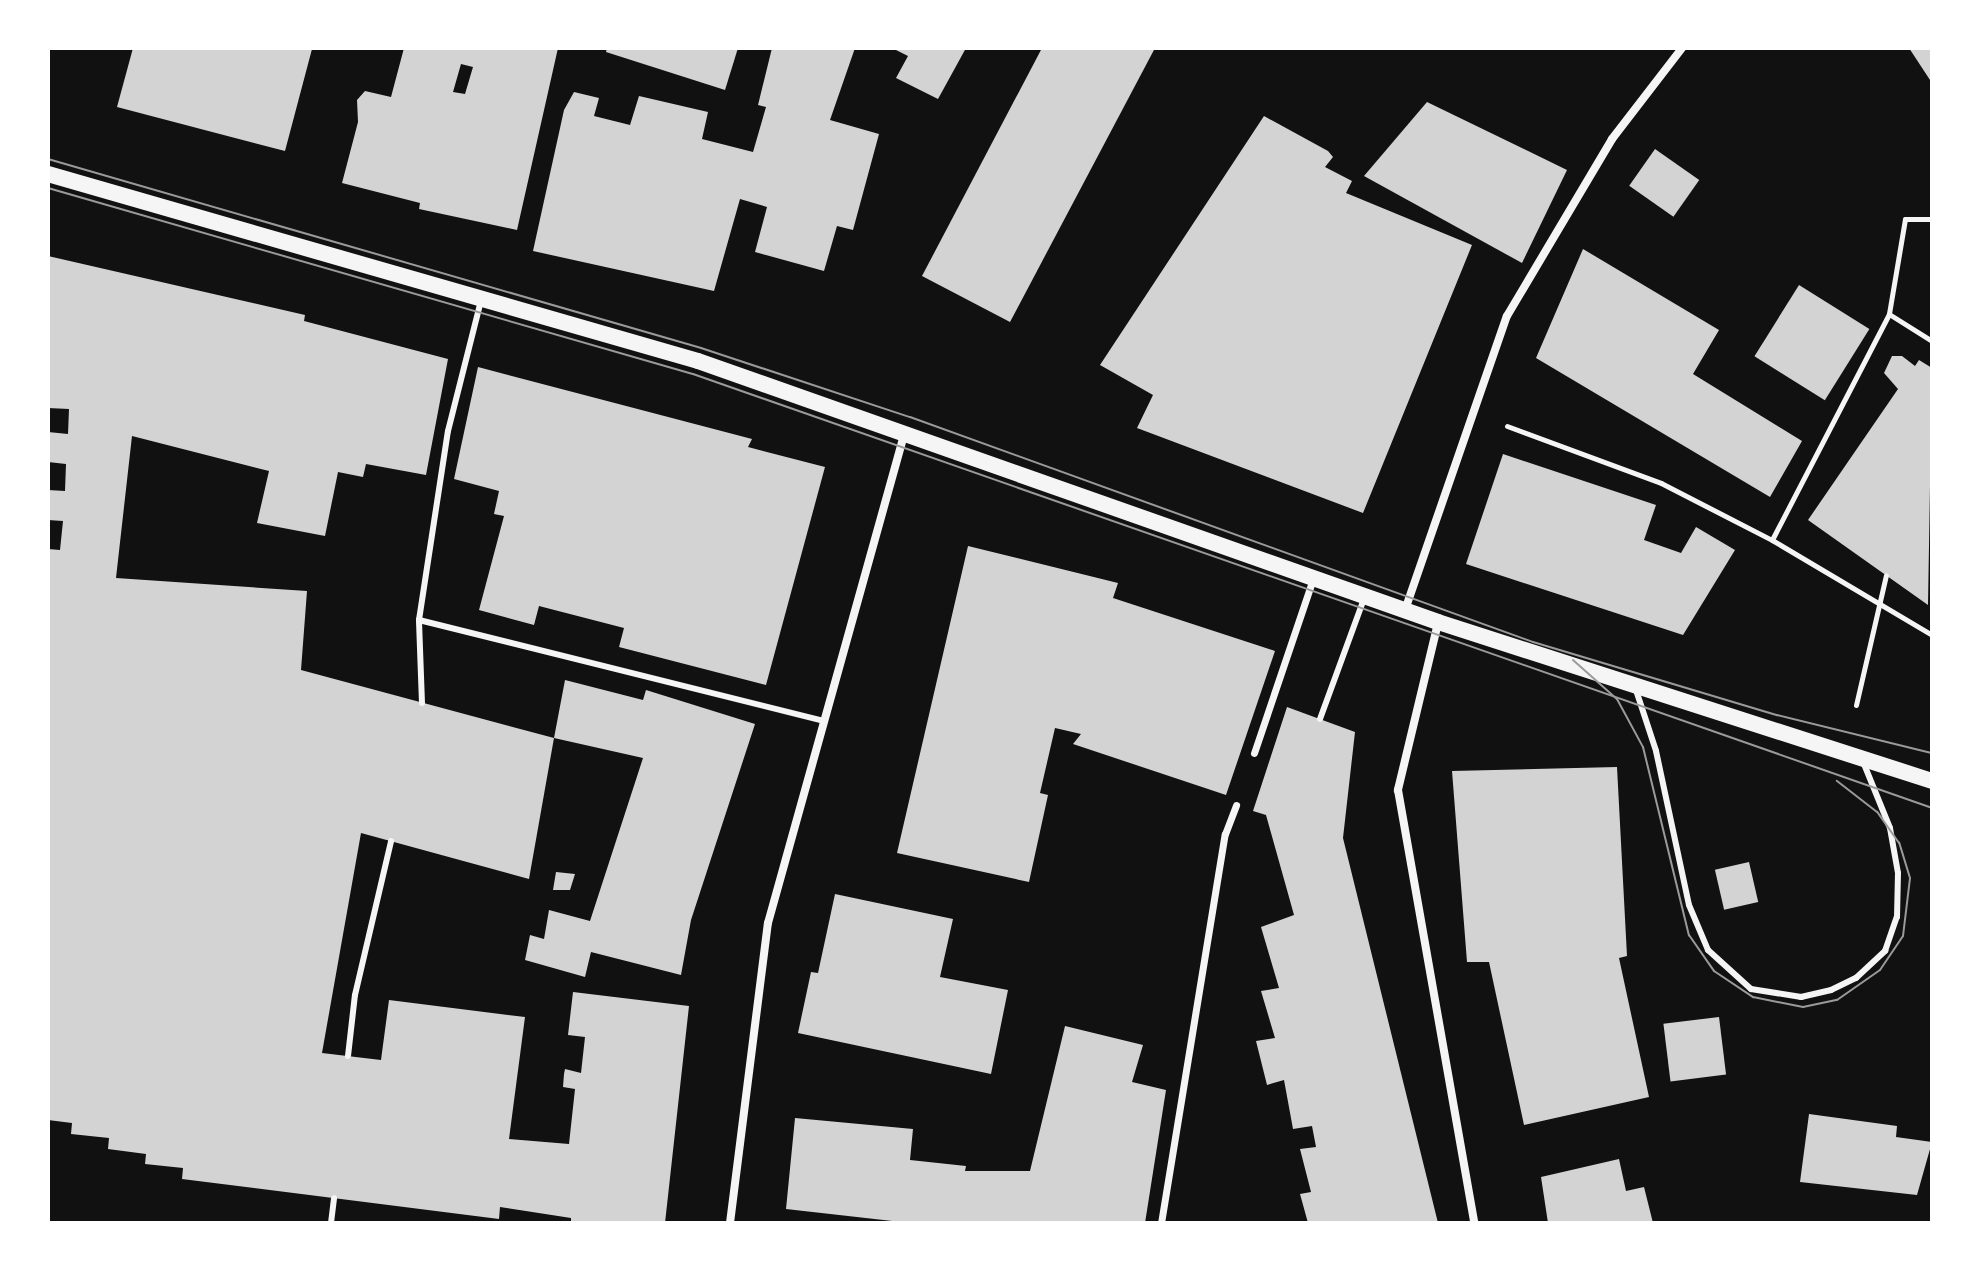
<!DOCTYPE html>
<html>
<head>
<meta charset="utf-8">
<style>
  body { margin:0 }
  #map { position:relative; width:1980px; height:1271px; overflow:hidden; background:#111; font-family:"PT Sans Narrow",sans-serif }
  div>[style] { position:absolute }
  .building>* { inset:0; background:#d3d3d3; transform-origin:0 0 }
  .path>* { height:5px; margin:-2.5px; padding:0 2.5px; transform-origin:2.5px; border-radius:2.5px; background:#f5f5f5 }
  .service>* { height:6px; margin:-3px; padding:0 3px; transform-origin:3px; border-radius:3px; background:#f5f5f5 }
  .pedestrian>* { height:7px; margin:-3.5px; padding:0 3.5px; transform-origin:3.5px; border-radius:3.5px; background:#f5f5f5 }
  .minor>* { height:8px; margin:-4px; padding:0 4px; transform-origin:4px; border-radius:4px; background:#f5f5f5 }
  .secondary>* { height:16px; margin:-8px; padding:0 8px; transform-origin:8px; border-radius:8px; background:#f5f5f5 }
  .tram>* { height:2px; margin:-1px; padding:0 1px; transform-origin:1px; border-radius:1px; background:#9a9a9a }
  span { translate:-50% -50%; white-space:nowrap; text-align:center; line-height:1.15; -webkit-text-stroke:7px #fff; paint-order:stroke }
  .frame { position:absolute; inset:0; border:50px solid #fff; pointer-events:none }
</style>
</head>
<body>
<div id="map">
  <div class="building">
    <i style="clip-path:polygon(133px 48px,312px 49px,285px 151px,117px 107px)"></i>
    <i style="clip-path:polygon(evenodd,404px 48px,558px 48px,517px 230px,419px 209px,420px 203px,342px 183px,358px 122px,357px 100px,365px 91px,391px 97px,404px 48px,461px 64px,473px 67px,465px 94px,453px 92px,461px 64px)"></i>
    <i style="clip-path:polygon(607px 48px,738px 48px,725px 90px,606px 52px)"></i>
    <i style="clip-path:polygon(772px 48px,855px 48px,830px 120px,879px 134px,853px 230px,837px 226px,824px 271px,755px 252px,767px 207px,740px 199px,714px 291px,533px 251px,564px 110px,574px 92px,599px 98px,594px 116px,630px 125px,639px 96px,708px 112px,702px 139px,753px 152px,766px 107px,758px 105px)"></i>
    <i style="clip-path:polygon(892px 48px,966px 48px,938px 99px,896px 78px,908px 56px)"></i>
    <i style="clip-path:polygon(1042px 48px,1155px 48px,1010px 322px,922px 276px)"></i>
    <i style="clip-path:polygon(1909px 48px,1932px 48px,1932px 83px)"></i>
    <i style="clip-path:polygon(1427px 102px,1567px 170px,1522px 263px,1364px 176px)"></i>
    <i style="clip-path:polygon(1264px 116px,1328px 151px,1333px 157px,1325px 167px,1352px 181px,1346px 193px,1472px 245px,1363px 513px,1137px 428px,1153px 395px,1100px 365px)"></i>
    <i style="left:1655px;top:149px;width:54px;height:45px;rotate:35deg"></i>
    <i style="clip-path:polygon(1583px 249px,1719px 330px,1693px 374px,1802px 441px,1770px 497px,1536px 358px)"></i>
    <i style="clip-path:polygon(48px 256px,305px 315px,304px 321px,448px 359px,426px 475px,366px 464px,363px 477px,338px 472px,325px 536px,257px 523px,269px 471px,132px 436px,116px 578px,307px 591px,301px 670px,554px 738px,529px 879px,361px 833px,322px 1053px,381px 1060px,389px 1000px,525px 1017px,509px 1139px,569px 1144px,575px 1089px,563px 1087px,564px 1074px,565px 1069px,581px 1073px,585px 1037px,568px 1035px,573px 992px,689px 1006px,665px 1223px,571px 1223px,571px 1218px,500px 1207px,499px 1219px,182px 1179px,183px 1168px,145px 1164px,146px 1154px,108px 1149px,109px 1138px,71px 1134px,72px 1123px,48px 1120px,48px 549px,60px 550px,63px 521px,48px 520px,48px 490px,65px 491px,66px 464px,48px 462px,48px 432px,68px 434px,69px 409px,48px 408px)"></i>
    <i style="left:1799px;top:285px;width:83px;height:84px;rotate:32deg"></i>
    <i style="clip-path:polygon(1892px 356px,1902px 356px,1915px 366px,1919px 360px,1932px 368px,1928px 605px,1808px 520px,1898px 389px,1884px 373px)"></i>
    <i style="clip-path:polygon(478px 367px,752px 439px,748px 447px,825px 467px,766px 685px,619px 647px,624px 628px,539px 606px,534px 625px,479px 610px,504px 516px,494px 514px,499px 491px,454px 479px)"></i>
    <i style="clip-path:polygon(1503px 454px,1656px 505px,1644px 540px,1681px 553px,1696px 527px,1735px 550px,1683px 635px,1466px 564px)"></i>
    <i style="clip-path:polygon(968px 546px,1118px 583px,1113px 598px,1275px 651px,1226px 795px,1073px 744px,1081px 734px,1055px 728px,1040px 793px,1048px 795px,1029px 882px,897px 853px)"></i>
    <i style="clip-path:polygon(565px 680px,643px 700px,646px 690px,755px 724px,691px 920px,681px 975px,591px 952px,585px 977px,525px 960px,530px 935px,544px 939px,549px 910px,590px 921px,643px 758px,554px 738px)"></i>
    <i style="clip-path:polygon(1287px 707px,1355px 732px,1343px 838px,1438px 1223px,1308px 1223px,1300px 1194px,1311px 1192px,1300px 1149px,1316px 1147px,1312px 1126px,1293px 1129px,1284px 1080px,1267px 1085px,1256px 1041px,1275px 1038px,1261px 991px,1279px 988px,1261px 927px,1294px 915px,1266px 815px,1253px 811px)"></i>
    <i style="clip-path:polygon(1617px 767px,1627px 956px,1619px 958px,1649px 1097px,1524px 1125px,1489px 962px,1467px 962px,1452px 771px)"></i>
    <i style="left:1749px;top:862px;width:41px;height:35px;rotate:77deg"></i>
    <i style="clip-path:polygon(556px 872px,575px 874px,570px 890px,553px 890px)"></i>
    <i style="clip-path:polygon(835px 894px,953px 919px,940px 977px,1008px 990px,991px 1074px,798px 1033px,811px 972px,818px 973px)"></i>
    <i style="left:1719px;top:1017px;width:58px;height:56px;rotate:83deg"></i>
    <i style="clip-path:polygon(1065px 1026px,1143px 1045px,1132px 1082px,1166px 1090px,1145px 1223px,910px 1223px,786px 1209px,795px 1118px,913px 1129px,910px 1160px,966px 1166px,965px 1171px,1030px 1171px)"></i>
    <i style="clip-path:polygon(1809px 1114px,1897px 1126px,1896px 1137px,1932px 1142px,1917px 1195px,1800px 1182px)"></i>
    <i style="clip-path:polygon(1619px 1159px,1626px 1191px,1644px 1187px,1653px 1223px,1548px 1223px,1541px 1177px)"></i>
  </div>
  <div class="path">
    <i style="left:1932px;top:219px;width:27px;rotate:180deg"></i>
    <i style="left:1905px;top:219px;width:96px;rotate:99.6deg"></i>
    <i style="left:1889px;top:314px;width:254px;rotate:117.4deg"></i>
    <i style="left:1772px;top:540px;width:186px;rotate:30.7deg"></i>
    <i style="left:1889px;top:314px;width:51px;rotate:32.1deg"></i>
    <i style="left:1507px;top:426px;width:164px;rotate:20.3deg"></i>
    <i style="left:1661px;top:483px;width:125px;rotate:27.2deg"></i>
    <i style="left:1856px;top:705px;width:133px;rotate:-77deg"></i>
  </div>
  <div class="service">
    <i style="left:419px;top:620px;width:418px;rotate:14deg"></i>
    <i style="left:1636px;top:690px;width:64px;rotate:71.8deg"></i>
    <i style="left:1656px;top:751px;width:157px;rotate:77.9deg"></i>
    <i style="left:1689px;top:905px;width:49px;rotate:67.1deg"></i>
    <i style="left:1708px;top:950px;width:58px;rotate:42.2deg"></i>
    <i style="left:1751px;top:989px;width:51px;rotate:9.1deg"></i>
    <i style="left:1801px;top:997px;width:31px;rotate:-13deg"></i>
    <i style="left:1831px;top:990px;width:28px;rotate:-26deg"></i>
    <i style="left:1856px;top:978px;width:40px;rotate:-43deg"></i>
    <i style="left:1885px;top:951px;width:36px;rotate:-71deg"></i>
    <i style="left:1897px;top:917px;width:44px;rotate:-88.7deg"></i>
    <i style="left:1898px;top:873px;width:46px;rotate:-100.1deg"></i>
    <i style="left:1890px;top:828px;width:69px;rotate:-112.1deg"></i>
    <i style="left:422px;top:703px;width:83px;rotate:-92.1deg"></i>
    <i style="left:419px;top:620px;width:191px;rotate:-81.3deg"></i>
    <i style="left:448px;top:431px;width:134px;rotate:-75.8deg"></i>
    <i style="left:1320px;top:719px;width:128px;rotate:-69.9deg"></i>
    <i style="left:348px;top:1056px;width:61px;rotate:-83.5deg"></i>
    <i style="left:355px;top:995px;width:158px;rotate:-76.8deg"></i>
    <i style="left:331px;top:1223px;width:25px;rotate:-83deg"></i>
  </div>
  <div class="pedestrian">
    <i style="left:1254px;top:753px;width:184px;rotate:-71.3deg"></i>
    <i style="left:1161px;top:1223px;width:394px;rotate:-80.7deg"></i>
    <i style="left:1225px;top:834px;width:31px;rotate:-69deg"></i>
  </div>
  <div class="minor">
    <i style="left:1405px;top:610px;width:311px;rotate:-70.9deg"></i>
    <i style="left:1507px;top:316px;width:206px;rotate:-59.3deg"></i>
    <i style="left:1612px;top:139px;width:115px;rotate:-52.4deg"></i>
    <i style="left:1438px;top:623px;width:172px;rotate:103.5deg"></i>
    <i style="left:1398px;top:790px;width:440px;rotate:80deg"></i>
    <i style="left:730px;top:1223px;width:302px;rotate:-82.8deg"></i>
    <i style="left:768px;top:923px;width:507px;rotate:-74.43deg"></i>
  </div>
  <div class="secondary">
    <i style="left:48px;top:174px;width:676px;rotate:16.05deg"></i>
    <i style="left:698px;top:361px;width:785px;rotate:19.43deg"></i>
    <i style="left:1438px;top:622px;width:519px;rotate:17.84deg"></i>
  </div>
  <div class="tram">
    <i style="left:48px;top:159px;width:680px;rotate:16.14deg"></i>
    <i style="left:701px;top:348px;width:220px;rotate:18.3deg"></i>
    <i style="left:910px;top:417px;width:662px;rotate:19.86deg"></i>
    <i style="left:1533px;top:642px;width:255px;rotate:16.7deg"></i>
    <i style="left:1777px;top:715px;width:160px;rotate:13.8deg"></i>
    <i style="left:48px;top:188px;width:671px;rotate:16.09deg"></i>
    <i style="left:693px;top:374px;width:1313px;rotate:19.3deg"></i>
    <i style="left:1573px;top:660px;width:59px;rotate:41.6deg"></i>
    <i style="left:1617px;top:699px;width:55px;rotate:61.6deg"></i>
    <i style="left:1643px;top:747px;width:194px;rotate:76.3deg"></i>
    <i style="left:1689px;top:935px;width:44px;rotate:55.2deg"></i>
    <i style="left:1714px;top:971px;width:47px;rotate:33.7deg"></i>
    <i style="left:1753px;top:997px;width:51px;rotate:11.3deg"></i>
    <i style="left:1803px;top:1007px;width:35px;rotate:-12deg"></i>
    <i style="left:1837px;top:1000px;width:52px;rotate:-34.9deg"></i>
    <i style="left:1880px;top:970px;width:41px;rotate:-55.9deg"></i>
    <i style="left:1903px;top:936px;width:58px;rotate:-83.1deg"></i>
    <i style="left:1910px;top:878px;width:37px;rotate:-107deg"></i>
    <i style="left:1899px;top:843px;width:38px;rotate:-125deg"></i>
    <i style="left:1877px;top:812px;width:51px;rotate:-142.2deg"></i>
  </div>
  <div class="frame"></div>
</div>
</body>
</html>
